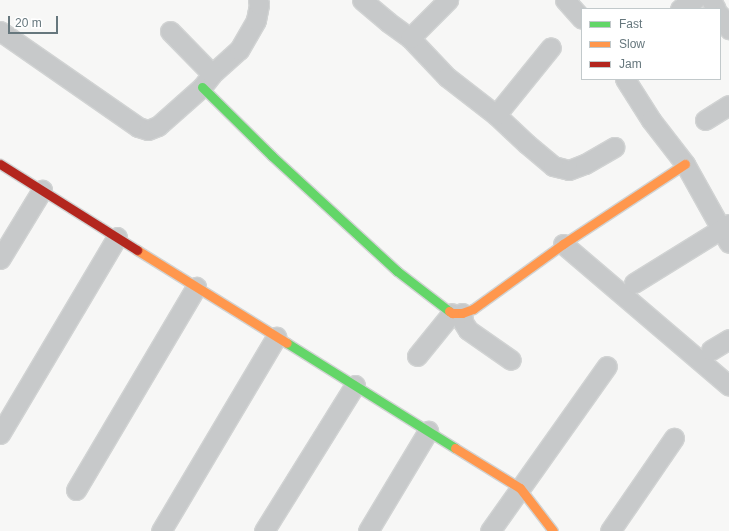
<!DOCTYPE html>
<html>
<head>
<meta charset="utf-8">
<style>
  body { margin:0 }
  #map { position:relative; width:729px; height:531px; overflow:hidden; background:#f7f7f6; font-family:Arial,sans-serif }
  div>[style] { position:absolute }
  .roads { filter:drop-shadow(1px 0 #d1d3d3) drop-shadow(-1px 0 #d1d3d3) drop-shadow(0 1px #d1d3d3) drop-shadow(0 -1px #d1d3d3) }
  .street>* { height:19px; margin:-9.5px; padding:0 9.5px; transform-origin:9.5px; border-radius:9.5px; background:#c7c9ca }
  .fast>* { height:9px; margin:-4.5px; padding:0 4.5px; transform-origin:4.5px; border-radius:4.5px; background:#63d668 }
  .slow>* { height:9px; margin:-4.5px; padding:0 4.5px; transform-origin:4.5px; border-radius:4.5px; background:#ff974d }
  .jam>* { height:9px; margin:-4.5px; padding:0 4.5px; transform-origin:4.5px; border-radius:4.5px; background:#b3261e }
  span { translate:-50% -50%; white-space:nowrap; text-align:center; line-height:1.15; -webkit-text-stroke:4px #fff; paint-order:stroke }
  .legend { position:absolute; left:581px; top:8px; width:140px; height:72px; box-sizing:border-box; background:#fff; border:1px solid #c2c9cb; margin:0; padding:5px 7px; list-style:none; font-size:12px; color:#66777d }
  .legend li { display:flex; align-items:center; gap:8px; height:20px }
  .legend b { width:20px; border:1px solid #c2c9cb }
  .scale { position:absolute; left:8px; top:16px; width:50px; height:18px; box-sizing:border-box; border:2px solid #66777d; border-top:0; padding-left:5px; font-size:12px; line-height:14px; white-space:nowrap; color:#66777d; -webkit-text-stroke:3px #fff; paint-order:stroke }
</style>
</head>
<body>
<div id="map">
  <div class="roads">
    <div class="street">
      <i style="left:362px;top:0;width:34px;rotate:40deg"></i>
      <i style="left:388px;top:22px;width:27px;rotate:36deg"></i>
      <i style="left:410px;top:38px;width:54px;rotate:46.5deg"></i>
      <i style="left:447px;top:77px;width:62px;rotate:37.8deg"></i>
      <i style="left:496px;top:115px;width:42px;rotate:43.1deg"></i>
      <i style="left:527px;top:144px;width:34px;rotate:40deg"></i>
      <i style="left:553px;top:166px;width:16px;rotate:14deg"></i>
      <i style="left:569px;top:170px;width:17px;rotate:-21deg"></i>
      <i style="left:585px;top:164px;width:34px;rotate:-30deg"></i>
      <i style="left:565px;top:0;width:25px;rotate:48deg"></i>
      <i style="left:711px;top:0;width:10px;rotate:61deg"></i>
      <i style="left:680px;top:9px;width:17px;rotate:-33deg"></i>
      <i style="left:720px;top:15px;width:17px;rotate:57deg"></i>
      <i style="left:0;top:31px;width:168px;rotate:34.8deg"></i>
      <i style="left:138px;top:127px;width:10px;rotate:17deg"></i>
      <i style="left:148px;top:130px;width:11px;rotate:-22deg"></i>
      <i style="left:158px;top:126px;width:59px;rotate:-41.6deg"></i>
      <i style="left:202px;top:87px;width:16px;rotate:-52deg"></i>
      <i style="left:212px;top:74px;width:36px;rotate:-42deg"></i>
      <i style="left:239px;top:50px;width:34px;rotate:-60deg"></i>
      <i style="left:256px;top:20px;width:16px;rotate:-79deg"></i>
      <i style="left:259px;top:4px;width:4px;rotate:-104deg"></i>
      <i style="left:170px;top:31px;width:60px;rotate:45.7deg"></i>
      <i style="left:410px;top:38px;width:54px;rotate:-45deg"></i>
      <i style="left:625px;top:79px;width:49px;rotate:57.6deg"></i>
      <i style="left:651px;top:120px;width:56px;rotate:52.3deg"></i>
      <i style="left:685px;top:164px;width:90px;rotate:60.9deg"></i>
      <i style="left:496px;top:115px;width:87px;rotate:-51deg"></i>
      <i style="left:705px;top:120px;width:28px;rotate:-32deg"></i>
      <i style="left:563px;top:244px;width:218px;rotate:40.5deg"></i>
      <i style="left:0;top:259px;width:81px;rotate:-58.7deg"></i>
      <i style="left:634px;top:283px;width:112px;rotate:-31.8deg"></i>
      <i style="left:462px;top:313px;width:9px;rotate:84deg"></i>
      <i style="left:463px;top:322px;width:9px;rotate:58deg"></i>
      <i style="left:468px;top:330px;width:52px;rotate:34.9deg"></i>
      <i style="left:711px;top:350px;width:21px;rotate:-31deg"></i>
      <i style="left:417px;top:356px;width:55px;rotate:-50.9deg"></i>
      <i style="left:0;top:434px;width:229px;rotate:-59.3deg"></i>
      <i style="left:76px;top:490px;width:236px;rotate:-59.4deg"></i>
      <i style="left:161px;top:531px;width:226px;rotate:-59.3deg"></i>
      <i style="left:264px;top:531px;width:172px;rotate:-58.1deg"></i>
      <i style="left:368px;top:531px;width:117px;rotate:-59deg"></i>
      <i style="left:490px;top:531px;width:202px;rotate:-54.7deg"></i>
      <i style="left:610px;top:531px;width:113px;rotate:-55.5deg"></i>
    </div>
    <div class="fast">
      <i style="left:202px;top:87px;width:98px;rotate:44.6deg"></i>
      <i style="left:272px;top:156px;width:170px;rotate:42.6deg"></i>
      <i style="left:397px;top:271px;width:66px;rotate:37.6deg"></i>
      <i style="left:287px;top:343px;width:198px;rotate:32deg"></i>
    </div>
    <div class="slow">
      <i style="left:137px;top:250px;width:176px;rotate:31.8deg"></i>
      <i style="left:449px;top:311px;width:4px;rotate:34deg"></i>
      <i style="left:452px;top:313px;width:10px"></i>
      <i style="left:462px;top:313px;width:12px;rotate:-20deg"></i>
      <i style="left:473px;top:309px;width:111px;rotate:-35.8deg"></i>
      <i style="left:563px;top:244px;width:146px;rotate:-33.3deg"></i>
      <i style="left:455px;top:448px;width:76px;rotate:31.6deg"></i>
      <i style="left:520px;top:488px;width:54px;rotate:52.5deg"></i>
    </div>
    <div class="jam">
      <i style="left:0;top:164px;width:162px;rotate:32.1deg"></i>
    </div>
  </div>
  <ul class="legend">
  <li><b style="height:5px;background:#63d668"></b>Fast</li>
  <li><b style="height:5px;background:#ff974d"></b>Slow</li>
  <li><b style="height:5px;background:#b3261e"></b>Jam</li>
  </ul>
  <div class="scale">20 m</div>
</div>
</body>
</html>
